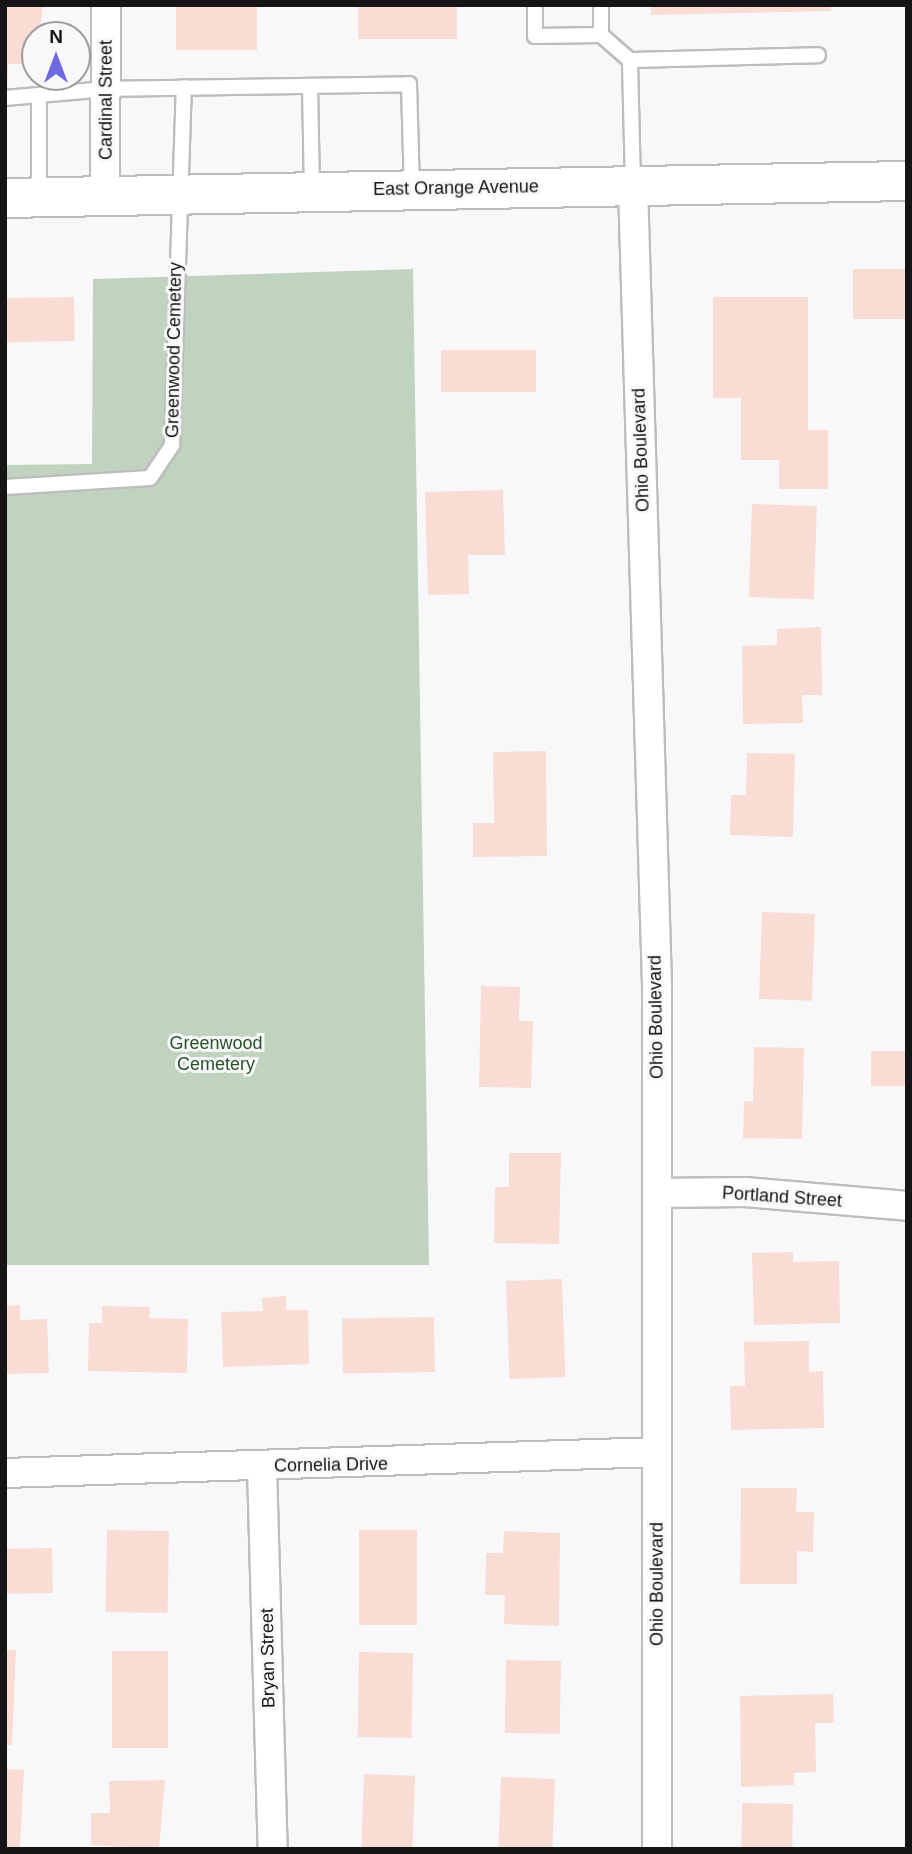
<!DOCTYPE html>
<html>
<head>
<meta charset="utf-8">
<style>
  body { margin:0 }
  #map { position:relative; width:912px; height:1854px; overflow:hidden; background:#f8f8fa; font-family:Helvetica,sans-serif }
  div>[style] { position:absolute }
  .green>* { inset:0; background:#c0d3bf }
  .building>* { inset:0; background:#f9dcd4; transform-origin:0 0 }
  .roads { filter:drop-shadow(2px 0 #bdbdbf) drop-shadow(-2px 0 #bdbdbf) drop-shadow(0 2px #bdbdbf) drop-shadow(0 -2px #bdbdbf) }
  .lane>* { height:14px; margin:-7px; padding:0 7px; transform-origin:7px; border-radius:7px; background:#fff }
  .street>* { height:28px; margin:-14px; padding:0 14px; transform-origin:14px; border-radius:14px; background:#fff }
  .secondary>* { height:38px; margin:-19px; padding:0 19px; transform-origin:19px; border-radius:19px; background:#fff }
  span { translate:-50% -50%; white-space:nowrap; text-align:center; line-height:1.15; -webkit-text-stroke:6px #f8f8fa; paint-order:stroke }
  .street-label { font-size:18px; color:#151516 }
  .park-label { font-size:18px; color:#265327 }
  .frame { position:absolute; inset:0; border:7px solid #151516; pointer-events:none }
  .north { position:absolute; left:21px; top:21px; width:70px; height:70px; box-sizing:border-box; background:#f8f8fa; border:2px solid #9d9d9f; border-radius:50%; rotate:0deg; font-size:19px; font-weight:700; line-height:28px; text-align:center; color:#151516 }
  .north::after { content:''; display:block; margin:auto; width:24px; height:32px; background:#7068e2; clip-path:polygon(50% 0,100% 100%,50% 72%,0 100%) }
</style>
</head>
<body>
<div id="map">
  <div class="green">
    <i style="clip-path:polygon(413px 269px,429px 1265px,5px 1265px,5px 465px,92px 464px,93px 279px)"></i>
  </div>
  <div class="building">
    <i style="clip-path:polygon(5px 5px,43px 5px,35px 64px,8px 64px,8px 95px)"></i>
    <i style="left:176px;top:5px;width:81px;height:45px"></i>
    <i style="left:358px;top:5px;width:99px;height:34px"></i>
    <i style="clip-path:polygon(651px 5px,830px 5px,831px 11px,651px 15px)"></i>
    <i style="left:907px;top:269px;width:50px;height:54px;rotate:90deg"></i>
    <i style="left:74px;top:297px;width:44px;height:69px;rotate:89deg"></i>
    <i style="clip-path:polygon(713px 297px,808px 297px,808px 430px,828px 430px,828px 489px,779px 489px,779px 460px,741px 460px,741px 398px,713px 398px)"></i>
    <i style="left:441px;top:350px;width:95px;height:42px"></i>
    <i style="clip-path:polygon(503px 490px,505px 555px,468px 555px,469px 594px,428px 595px,425px 492px)"></i>
    <i style="left:752px;top:504px;width:65px;height:93px;rotate:2deg"></i>
    <i style="clip-path:polygon(821px 627px,822px 695px,802px 695px,803px 723px,743px 724px,742px 646px,777px 645px,777px 629px)"></i>
    <i style="clip-path:polygon(546px 751px,547px 856px,473px 857px,473px 823px,494px 823px,493px 752px)"></i>
    <i style="clip-path:polygon(747px 753px,795px 754px,793px 837px,730px 835px,731px 795px,746px 795px)"></i>
    <i style="left:762px;top:912px;width:53px;height:87px;rotate:2deg"></i>
    <i style="clip-path:polygon(481px 986px,520px 987px,519px 1021px,533px 1021px,531px 1088px,479px 1087px)"></i>
    <i style="clip-path:polygon(754px 1047px,804px 1048px,802px 1139px,743px 1138px,744px 1101px,753px 1102px)"></i>
    <i style="left:907px;top:1051px;width:35px;height:36px;rotate:90deg"></i>
    <i style="clip-path:polygon(509px 1153px,561px 1153px,559px 1244px,494px 1243px,495px 1187px,509px 1187px)"></i>
    <i style="clip-path:polygon(793px 1252px,793px 1262px,839px 1261px,840px 1323px,754px 1325px,752px 1253px)"></i>
    <i style="left:562px;top:1279px;width:98px;height:56px;rotate:88deg"></i>
    <i style="clip-path:polygon(286px 1296px,286px 1310px,308px 1310px,309px 1364px,223px 1367px,221px 1312px,263px 1311px,262px 1298px)"></i>
    <i style="clip-path:polygon(20px 1305px,20px 1320px,47px 1319px,49px 1373px,5px 1374px,5px 1306px)"></i>
    <i style="clip-path:polygon(102px 1306px,150px 1307px,149px 1318px,188px 1319px,187px 1373px,88px 1371px,89px 1323px,102px 1323px)"></i>
    <i style="left:434px;top:1317px;width:55px;height:92px;rotate:89deg"></i>
    <i style="clip-path:polygon(809px 1341px,809px 1372px,823px 1371px,824px 1428px,731px 1430px,730px 1386px,745px 1386px,744px 1342px)"></i>
    <i style="clip-path:polygon(741px 1488px,797px 1488px,796px 1512px,814px 1512px,813px 1552px,797px 1551px,797px 1584px,740px 1584px)"></i>
    <i style="left:107px;top:1530px;width:62px;height:82px;rotate:1deg"></i>
    <i style="left:359px;top:1530px;width:58px;height:95px"></i>
    <i style="clip-path:polygon(504px 1531px,560px 1533px,559px 1626px,504px 1624px,505px 1595px,485px 1595px,486px 1553px,503px 1553px)"></i>
    <i style="left:52px;top:1548px;width:45px;height:47px;rotate:89deg"></i>
    <i style="clip-path:polygon(5px 1650px,16px 1650px,12px 1745px,5px 1745px)"></i>
    <i style="left:112px;top:1651px;width:56px;height:97px"></i>
    <i style="left:359px;top:1652px;width:54px;height:85px;rotate:1deg"></i>
    <i style="left:506px;top:1660px;width:55px;height:73px;rotate:1deg"></i>
    <i style="clip-path:polygon(833px 1694px,834px 1723px,815px 1723px,816px 1772px,794px 1773px,794px 1785px,741px 1787px,740px 1696px)"></i>
    <i style="left:5px;top:1769px;width:19px;height:80px;rotate:3deg"></i>
    <i style="left:364px;top:1774px;width:51px;height:75px;rotate:2deg"></i>
    <i style="left:501px;top:1777px;width:54px;height:72px;rotate:2deg"></i>
    <i style="clip-path:polygon(165px 1780px,159px 1849px,91px 1845px,91px 1813px,110px 1813px,109px 1781px)"></i>
    <i style="left:742px;top:1803px;width:51px;height:46px;rotate:1deg"></i>
  </div>
  <div class="roads">
    <div class="lane">
      <i style="left:535px;top:5px;width:31px;rotate:90deg"></i>
      <i style="left:535px;top:36px;width:66px;rotate:-0.9deg"></i>
      <i style="left:601px;top:5px;width:30px;rotate:90deg"></i>
      <i style="left:601px;top:35px;width:38px;rotate:41deg"></i>
      <i style="left:310px;top:86px;width:103px;rotate:88.9deg"></i>
      <i style="left:39px;top:96px;width:101px;rotate:90deg"></i>
      <i style="left:5px;top:98px;width:101px;rotate:-5.1deg"></i>
      <i style="left:106px;top:89px;width:303px;rotate:-0.9deg"></i>
      <i style="left:409px;top:84px;width:105px;rotate:88.4deg"></i>
      <i style="left:633px;top:185px;width:125px;rotate:-91.4deg"></i>
      <i style="left:630px;top:60px;width:188px;rotate:-1.5deg"></i>
      <i style="left:5px;top:487px;width:145px;rotate:-3.6deg"></i>
      <i style="left:150px;top:478px;width:40px;rotate:-56deg"></i>
      <i style="left:172px;top:445px;width:358px;rotate:-88.1deg"></i>
    </div>
    <div class="street">
      <i style="left:633px;top:186px;width:799px;rotate:88.28deg"></i>
      <i style="left:657px;top:985px;width:864px;rotate:90deg"></i>
      <i style="left:105px;top:195px;width:190px;rotate:-89.7deg"></i>
      <i style="left:657px;top:1193px;width:88px;rotate:-0.7deg"></i>
      <i style="left:745px;top:1192px;width:163px;rotate:4.9deg"></i>
      <i style="left:262px;top:1467px;width:382px;rotate:88.4deg"></i>
      <i style="left:5px;top:1473px;width:652px;rotate:-1.84deg"></i>
    </div>
    <div class="secondary">
      <i style="left:5px;top:198px;width:902px;rotate:-1.08deg"></i>
    </div>
  </div>
  <div class="street-label">
    <span style="left:106px;top:100px;rotate:-90deg">Cardinal Street</span>
    <span style="left:456px;top:188px;rotate:-1deg">East Orange Avenue</span>
    <span style="left:174px;top:350px;rotate:-89deg">Greenwood Cemetery</span>
    <span style="left:641px;top:450px;rotate:-92deg">Ohio Boulevard</span>
    <span style="left:656px;top:1017px;rotate:-91deg">Ohio Boulevard</span>
    <span style="left:782px;top:1197px;rotate:4deg">Portland Street</span>
    <span style="left:331px;top:1465px;rotate:-1deg">Cornelia Drive</span>
    <span style="left:657px;top:1584px;rotate:-90deg">Ohio Boulevard</span>
    <span style="left:268px;top:1658px;rotate:-91deg">Bryan Street</span>
  </div>
  <div class="park-label">
    <span style="left:216px;top:1054px">Greenwood<br>Cemetery</span>
  </div>
  <div class="frame"></div>
  <div class="north">N</div>
</div>
</body>
</html>
